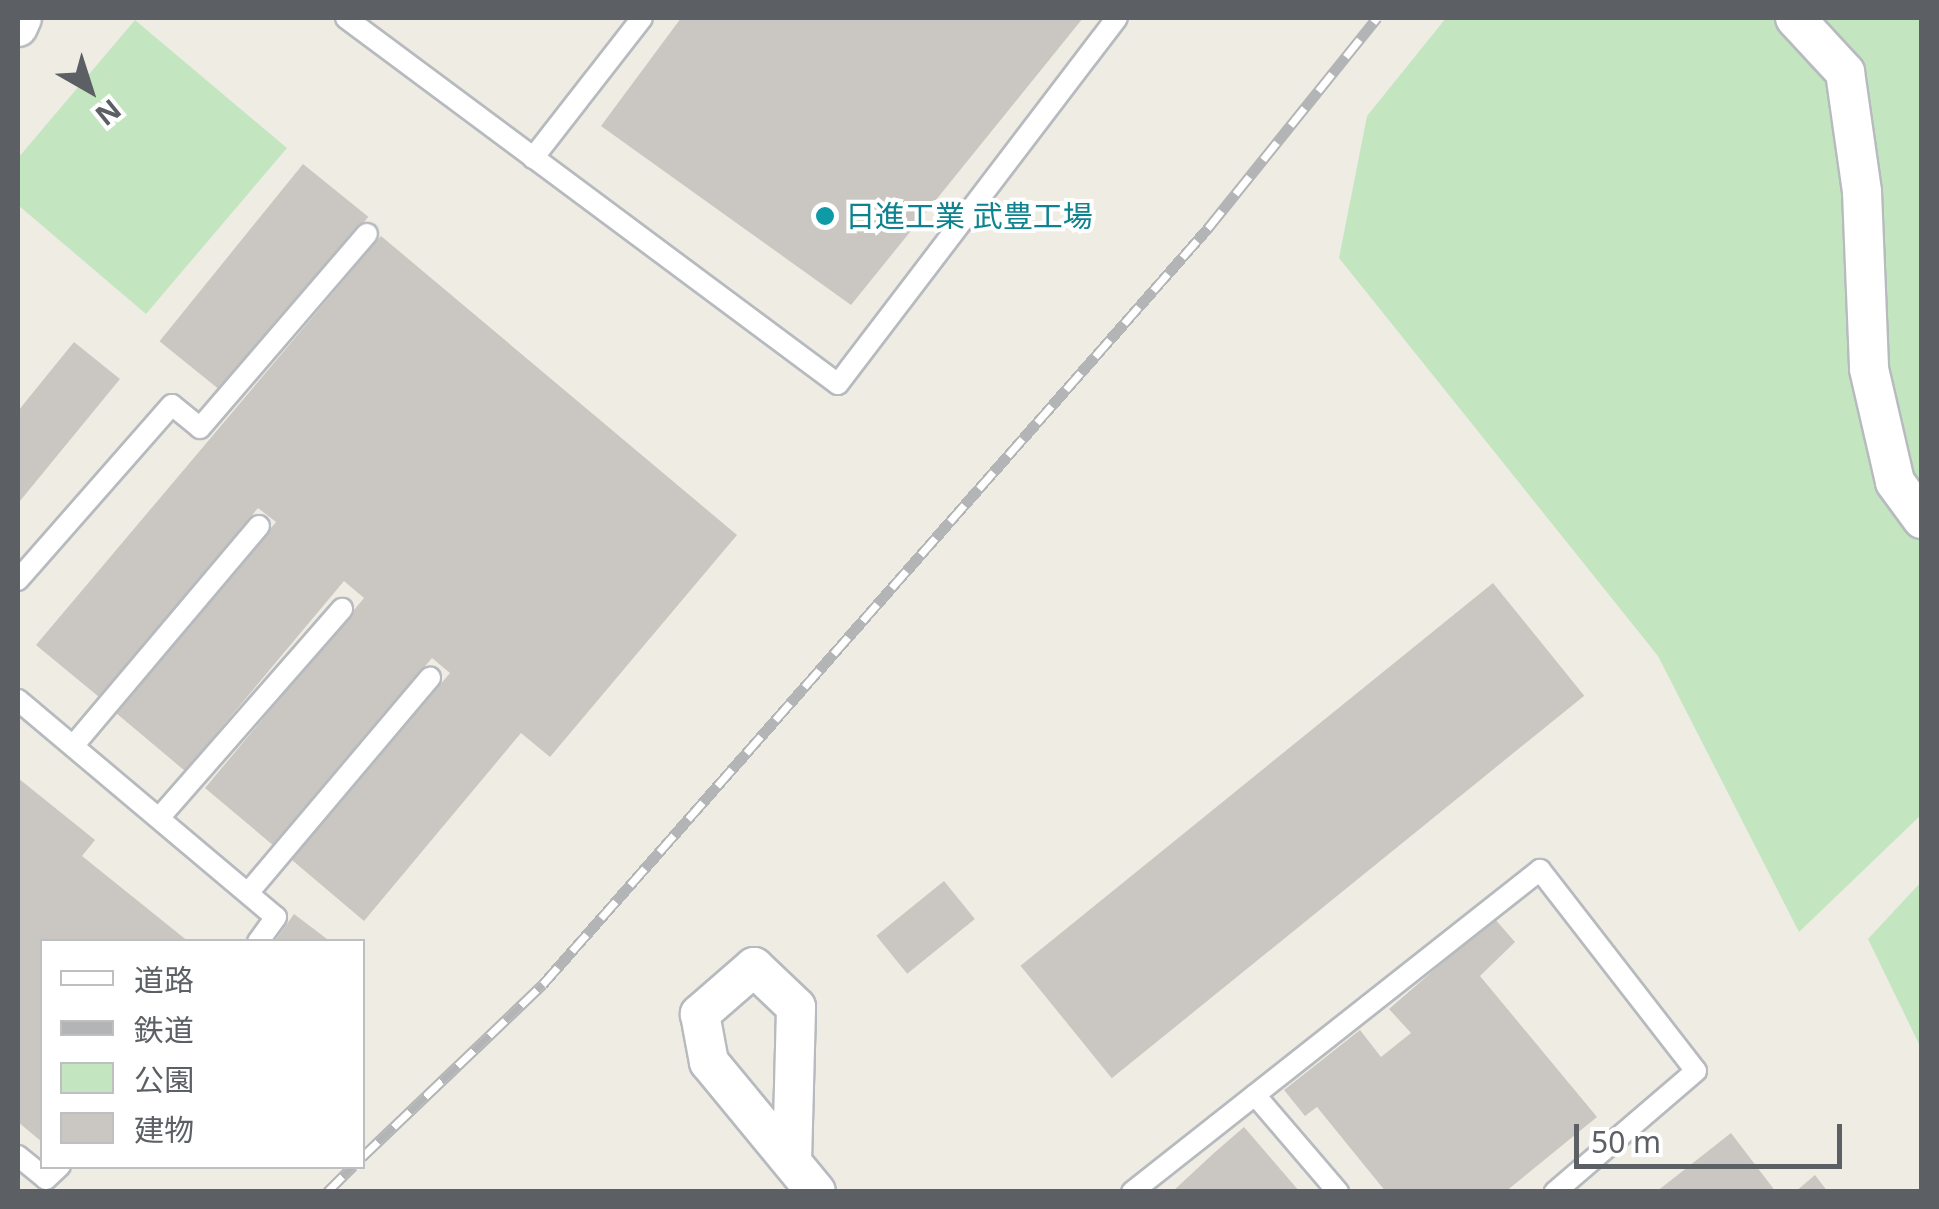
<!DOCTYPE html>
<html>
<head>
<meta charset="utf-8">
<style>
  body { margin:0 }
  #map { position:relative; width:1939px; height:1209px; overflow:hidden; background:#efece4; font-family:"Noto Sans","Noto Sans JP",sans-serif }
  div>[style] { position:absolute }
  .green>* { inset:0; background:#c3e6c1 }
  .building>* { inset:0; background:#cac7c2; transform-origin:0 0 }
  .roads { filter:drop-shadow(2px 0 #b7babe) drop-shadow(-2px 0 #b7babe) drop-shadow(0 2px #b7babe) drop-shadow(0 -2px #b7babe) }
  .service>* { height:20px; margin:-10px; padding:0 10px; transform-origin:10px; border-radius:10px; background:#fff }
  .minor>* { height:38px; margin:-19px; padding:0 19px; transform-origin:19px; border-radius:19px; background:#fff }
  .rail>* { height:11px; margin-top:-5.5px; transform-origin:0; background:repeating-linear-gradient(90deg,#fff 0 22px,#b3b4b5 0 44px); box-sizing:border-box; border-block:2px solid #b3b4b5 }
  .dots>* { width:28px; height:28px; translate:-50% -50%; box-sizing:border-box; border:5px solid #fff; border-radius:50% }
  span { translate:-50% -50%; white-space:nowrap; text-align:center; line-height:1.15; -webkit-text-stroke:8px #fff; paint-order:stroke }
  .culture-label { font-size:30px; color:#0d838f }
  .left { translate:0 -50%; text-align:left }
  .frame { position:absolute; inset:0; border:20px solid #5c6065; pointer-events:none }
  .legend { position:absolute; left:40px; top:939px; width:325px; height:230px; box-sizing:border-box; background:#fff; border:2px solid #bebfc1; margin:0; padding:12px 18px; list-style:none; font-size:30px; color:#5c6065 }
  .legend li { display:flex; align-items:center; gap:20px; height:50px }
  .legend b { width:50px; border:2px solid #bebfc1 }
  .north { position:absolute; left:40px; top:40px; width:100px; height:100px; -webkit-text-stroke:8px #fff; paint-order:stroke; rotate:141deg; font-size:28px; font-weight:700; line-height:40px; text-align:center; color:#5c6065 }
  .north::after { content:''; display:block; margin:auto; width:35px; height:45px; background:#5c6065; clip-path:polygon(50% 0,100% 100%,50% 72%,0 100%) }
  .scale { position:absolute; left:1574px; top:1124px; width:268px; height:45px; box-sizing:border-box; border:5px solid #5c6065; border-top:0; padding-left:12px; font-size:30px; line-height:35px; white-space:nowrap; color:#5c6065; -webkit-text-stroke:8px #fff; paint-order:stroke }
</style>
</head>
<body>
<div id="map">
  <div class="green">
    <i style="clip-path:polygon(1446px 18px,1921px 18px,1921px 815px,1799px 932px,1658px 656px,1339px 258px,1367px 116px)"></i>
    <i style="clip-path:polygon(135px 20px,287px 148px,146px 314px,18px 205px,18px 158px)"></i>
    <i style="clip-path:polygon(1921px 882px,1921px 1048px,1868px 939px)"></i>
  </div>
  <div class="building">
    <i style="clip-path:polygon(681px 18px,1083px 18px,851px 305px,601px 126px)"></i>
    <i style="left:303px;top:164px;width:84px;height:228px;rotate:39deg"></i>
    <i style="clip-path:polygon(381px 236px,737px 535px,550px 757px,521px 733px,364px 921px,292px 860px,450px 673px,432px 658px,274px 846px,205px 788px,364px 598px,344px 581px,185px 771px,116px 713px,276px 522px,258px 508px,99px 697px,36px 645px)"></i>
    <i style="clip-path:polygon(74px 342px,120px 379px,20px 501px,18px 411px)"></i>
    <i style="left:1493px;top:583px;width:145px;height:608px;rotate:51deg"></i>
    <i style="clip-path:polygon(18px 778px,95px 840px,82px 856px,189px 942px,42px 942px,42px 1142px,18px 1122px)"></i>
    <i style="left:944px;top:881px;width:49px;height:87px;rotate:51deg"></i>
    <i style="clip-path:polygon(294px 914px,331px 942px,274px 942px)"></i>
    <i style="clip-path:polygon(1494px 918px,1515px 942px,1480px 976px,1597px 1117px,1505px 1192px,1386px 1192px,1317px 1107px,1305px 1116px,1284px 1090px,1360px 1030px,1381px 1057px,1411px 1033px,1389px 1009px)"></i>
    <i style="clip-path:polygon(1244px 1127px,1300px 1192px,1172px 1192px,1214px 1153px)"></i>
    <i style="clip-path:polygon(1731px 1133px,1776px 1192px,1656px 1192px)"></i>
    <i style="clip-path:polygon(1815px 1175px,1828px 1192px,1795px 1192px)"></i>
  </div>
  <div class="roads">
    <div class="service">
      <i style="left:346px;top:18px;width:613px;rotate:36.65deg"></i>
      <i style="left:838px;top:384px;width:460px;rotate:-52.7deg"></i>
      <i style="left:533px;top:158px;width:177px;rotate:-52.1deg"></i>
      <i style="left:18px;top:580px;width:233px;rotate:-48.7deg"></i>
      <i style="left:172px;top:405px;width:36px;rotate:39deg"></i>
      <i style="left:200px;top:428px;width:256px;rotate:-49.3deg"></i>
      <i style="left:18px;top:700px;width:337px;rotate:40.1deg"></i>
      <i style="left:276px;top:917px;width:31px;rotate:126deg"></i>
      <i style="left:73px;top:746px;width:288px;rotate:-49.8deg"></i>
      <i style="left:159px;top:818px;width:278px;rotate:-48.8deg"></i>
      <i style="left:248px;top:893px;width:282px;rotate:-49.8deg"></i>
      <i style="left:1255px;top:1095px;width:128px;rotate:49.4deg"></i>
      <i style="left:18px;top:1156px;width:36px;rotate:39deg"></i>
      <i style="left:46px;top:1179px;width:19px;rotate:-43deg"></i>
      <i style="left:1132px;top:1192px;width:520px;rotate:-38.28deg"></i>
      <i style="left:1540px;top:870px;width:254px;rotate:52.2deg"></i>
      <i style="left:1696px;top:1071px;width:186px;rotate:139.4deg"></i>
    </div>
    <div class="minor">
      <i style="left:1795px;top:18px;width:74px;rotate:47.2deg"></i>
      <i style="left:1845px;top:72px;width:121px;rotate:81.9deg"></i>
      <i style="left:1862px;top:192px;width:177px;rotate:87.7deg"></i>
      <i style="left:1869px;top:369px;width:116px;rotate:77deg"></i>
      <i style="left:1895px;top:482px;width:46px;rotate:53.9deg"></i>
      <i style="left:18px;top:27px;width:10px;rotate:-66deg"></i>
      <i style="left:792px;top:1162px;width:155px;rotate:-88.5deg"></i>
      <i style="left:796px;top:1007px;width:58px;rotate:-136.4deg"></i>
      <i style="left:754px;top:967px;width:72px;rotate:139deg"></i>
      <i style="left:700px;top:1014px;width:49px;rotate:79.4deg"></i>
      <i style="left:709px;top:1062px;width:168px;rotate:50.5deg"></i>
    </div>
  </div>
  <div class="rail">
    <i style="left:362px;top:1157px;width:250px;rotate:-43.7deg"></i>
    <i style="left:543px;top:984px;width:1007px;rotate:-48.66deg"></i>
    <i style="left:1208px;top:228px;width:270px;rotate:-51.2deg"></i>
    <i style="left:327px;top:1192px;width:37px;rotate:-45deg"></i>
  </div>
  <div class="dots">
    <i style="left:825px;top:216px;background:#0f9aa8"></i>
  </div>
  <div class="culture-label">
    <span class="left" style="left:845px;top:216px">日進工業 武豊工場</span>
  </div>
  <div class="frame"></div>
  <ul class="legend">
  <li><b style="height:12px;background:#fff"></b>道路</li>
  <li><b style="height:12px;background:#b3b4b5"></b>鉄道</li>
  <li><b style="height:28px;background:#c3e6c1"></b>公園</li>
  <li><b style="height:28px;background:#cac7c2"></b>建物</li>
  </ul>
  <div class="north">N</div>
  <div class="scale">50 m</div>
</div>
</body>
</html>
